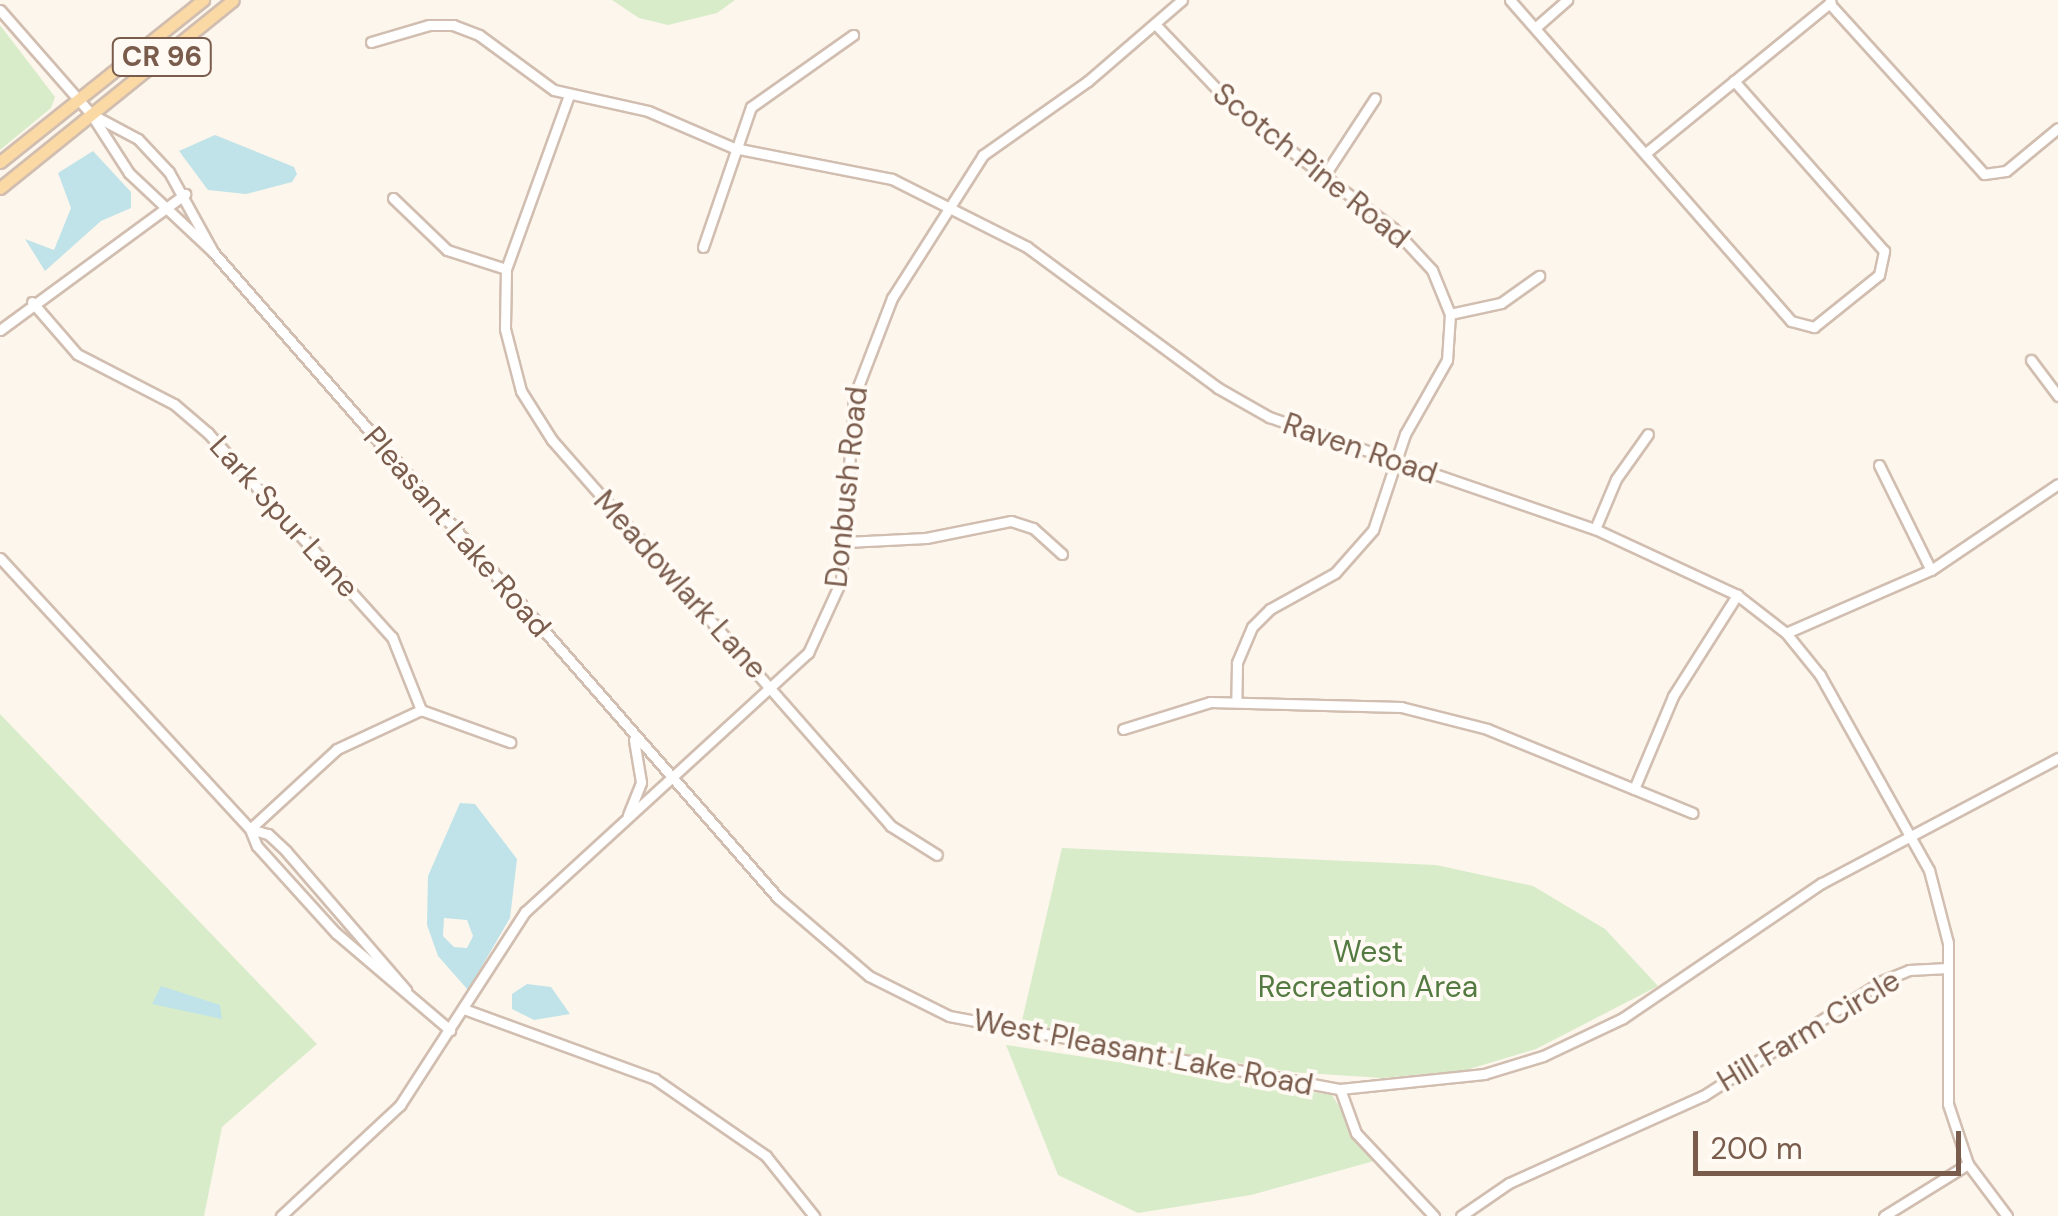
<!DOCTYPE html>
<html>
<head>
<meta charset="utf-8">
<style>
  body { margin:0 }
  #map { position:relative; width:2058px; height:1216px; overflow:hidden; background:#fdf6ec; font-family:"DM Sans",sans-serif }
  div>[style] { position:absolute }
  .green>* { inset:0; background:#d8ecc9 }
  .water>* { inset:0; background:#bfe3e8 }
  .roads { filter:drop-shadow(2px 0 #d1beb0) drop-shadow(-2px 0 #d1beb0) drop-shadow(0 2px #d1beb0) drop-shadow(0 -2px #d1beb0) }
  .minor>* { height:9px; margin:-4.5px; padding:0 4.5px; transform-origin:4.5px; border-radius:4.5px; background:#fff }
  .major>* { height:11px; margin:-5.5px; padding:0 5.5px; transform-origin:5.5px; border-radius:5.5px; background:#fbd9a5 }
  span { translate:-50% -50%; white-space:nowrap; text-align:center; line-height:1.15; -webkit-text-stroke:8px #fffaf3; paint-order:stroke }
  .shield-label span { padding:2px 8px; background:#fffaf3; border:2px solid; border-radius:8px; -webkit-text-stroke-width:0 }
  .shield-label { font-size:28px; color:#7a5c4d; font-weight:700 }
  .street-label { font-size:30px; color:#7a5c4d }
  .park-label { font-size:30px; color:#537a41 }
  .scale { position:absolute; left:1693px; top:1131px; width:268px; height:45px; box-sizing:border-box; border:5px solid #7a5c4d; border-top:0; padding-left:12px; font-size:30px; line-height:35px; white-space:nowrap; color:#7a5c4d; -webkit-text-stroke:8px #fffaf3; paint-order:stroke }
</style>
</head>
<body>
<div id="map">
  <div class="green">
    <i style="clip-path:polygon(612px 0,735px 0,717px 13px,668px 25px,639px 18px)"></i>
    <i style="clip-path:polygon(0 25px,55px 97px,51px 108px,0 150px)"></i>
    <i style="clip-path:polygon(0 714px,317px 1044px,222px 1127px,204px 1216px,0 1216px)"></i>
    <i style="clip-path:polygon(1062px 848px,1436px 865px,1533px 886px,1605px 929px,1658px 986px,1536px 1049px,1466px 1070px,1382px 1078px,1290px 1072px,1021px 1025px)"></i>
    <i style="clip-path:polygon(1006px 1045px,1332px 1095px,1374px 1161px,1251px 1195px,1138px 1213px,1058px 1175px)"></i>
  </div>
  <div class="water">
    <i style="clip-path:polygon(215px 135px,294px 167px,297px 174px,292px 182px,246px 194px,208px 190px,179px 151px)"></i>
    <i style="clip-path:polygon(93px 151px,131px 192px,131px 208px,101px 221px,45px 271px,25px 239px,54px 250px,71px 208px,58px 173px)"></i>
    <i style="clip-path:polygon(evenodd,460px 803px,475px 804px,517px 859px,510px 918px,468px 990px,438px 956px,427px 925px,428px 876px,460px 803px,444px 918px,467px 920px,473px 936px,467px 948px,454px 947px,443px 936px,444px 918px)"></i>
    <i style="clip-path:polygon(527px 984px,551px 987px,570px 1014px,534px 1020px,512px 1009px,512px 994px)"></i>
    <i style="clip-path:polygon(161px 986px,220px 1005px,222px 1019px,152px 1004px)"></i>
  </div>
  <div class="roads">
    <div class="minor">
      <i style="left:1510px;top:0;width:427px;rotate:48.8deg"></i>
      <i style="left:1791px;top:321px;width:24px;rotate:15deg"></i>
      <i style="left:1814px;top:327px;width:83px;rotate:-38.7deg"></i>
      <i style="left:1879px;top:275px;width:25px;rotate:-78deg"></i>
      <i style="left:1884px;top:251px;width:227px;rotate:-131.4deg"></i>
      <i style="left:1829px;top:3px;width:231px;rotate:47.8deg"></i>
      <i style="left:1984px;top:174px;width:22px;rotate:-8deg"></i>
      <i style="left:2006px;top:171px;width:67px;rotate:-39.6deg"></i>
      <i style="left:0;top:10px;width:138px;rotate:48.8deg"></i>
      <i style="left:91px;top:114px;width:70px;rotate:57.2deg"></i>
      <i style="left:129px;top:173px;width:115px;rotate:43.2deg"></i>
      <i style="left:213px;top:252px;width:858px;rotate:48.83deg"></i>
      <i style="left:778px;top:898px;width:120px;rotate:40.6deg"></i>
      <i style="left:869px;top:976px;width:89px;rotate:26.6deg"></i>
      <i style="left:949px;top:1016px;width:398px;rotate:10.6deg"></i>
      <i style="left:1340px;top:1089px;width:145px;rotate:-5.9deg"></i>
      <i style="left:1484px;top:1074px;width:62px;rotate:-17deg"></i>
      <i style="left:1543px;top:1056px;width:89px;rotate:-25.4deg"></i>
      <i style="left:1623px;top:1018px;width:240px;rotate:-34.2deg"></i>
      <i style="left:1822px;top:883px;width:267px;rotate:-27.9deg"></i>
      <i style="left:1155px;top:24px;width:117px;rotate:46.4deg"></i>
      <i style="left:1236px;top:109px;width:197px;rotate:37.2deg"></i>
      <i style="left:1393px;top:228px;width:57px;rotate:47.1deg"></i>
      <i style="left:1432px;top:270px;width:48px;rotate:67.8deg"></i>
      <i style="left:1450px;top:314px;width:46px;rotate:93.7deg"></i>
      <i style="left:1447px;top:360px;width:85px;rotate:119.6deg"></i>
      <i style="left:1405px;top:434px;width:101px;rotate:108.4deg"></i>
      <i style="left:1373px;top:530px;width:57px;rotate:131.5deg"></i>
      <i style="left:1335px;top:573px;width:74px;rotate:151deg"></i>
      <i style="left:1270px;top:609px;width:25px;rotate:135deg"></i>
      <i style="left:1252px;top:627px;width:39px;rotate:113deg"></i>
      <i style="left:1237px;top:663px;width:39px;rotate:91deg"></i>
      <i style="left:1535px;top:28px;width:43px;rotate:-41.2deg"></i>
      <i style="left:371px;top:42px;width:60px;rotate:-16.3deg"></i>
      <i style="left:429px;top:25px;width:24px"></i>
      <i style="left:453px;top:25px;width:28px;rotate:21deg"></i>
      <i style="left:479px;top:35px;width:93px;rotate:36.3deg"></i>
      <i style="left:554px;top:90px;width:96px;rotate:12.6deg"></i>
      <i style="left:648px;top:111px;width:94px;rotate:23.3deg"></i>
      <i style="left:734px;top:148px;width:161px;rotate:11.1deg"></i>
      <i style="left:892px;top:179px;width:151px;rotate:26.7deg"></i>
      <i style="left:1027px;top:247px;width:237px;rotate:36.4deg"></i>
      <i style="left:1218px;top:388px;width:59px;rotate:29.6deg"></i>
      <i style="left:1269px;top:417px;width:345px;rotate:19deg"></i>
      <i style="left:1595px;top:529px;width:157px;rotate:24.9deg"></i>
      <i style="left:1737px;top:595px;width:62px;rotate:37.8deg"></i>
      <i style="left:1786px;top:633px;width:54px;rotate:51deg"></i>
      <i style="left:1820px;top:675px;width:223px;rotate:60.8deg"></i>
      <i style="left:1929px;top:870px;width:75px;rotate:75.4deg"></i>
      <i style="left:1948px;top:943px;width:161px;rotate:90deg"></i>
      <i style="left:1948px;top:1104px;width:63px;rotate:71.6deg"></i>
      <i style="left:1968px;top:1164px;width:65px;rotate:53.1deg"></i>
      <i style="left:569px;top:95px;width:185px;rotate:109.9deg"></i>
      <i style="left:506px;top:269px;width:60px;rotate:91deg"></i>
      <i style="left:505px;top:329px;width:64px;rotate:75.5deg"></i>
      <i style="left:521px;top:391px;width:58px;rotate:57.7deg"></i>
      <i style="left:552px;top:440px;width:514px;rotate:48.71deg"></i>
      <i style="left:891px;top:826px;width:54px;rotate:32.2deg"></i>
      <i style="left:91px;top:114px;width:53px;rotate:28deg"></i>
      <i style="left:138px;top:139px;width:45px;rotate:46.8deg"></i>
      <i style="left:169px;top:172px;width:89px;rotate:61.1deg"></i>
      <i style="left:1647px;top:152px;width:237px;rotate:-39.2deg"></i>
      <i style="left:1324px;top:176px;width:93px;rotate:-56.8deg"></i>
      <i style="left:393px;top:198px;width:75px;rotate:43.9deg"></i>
      <i style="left:447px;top:250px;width:62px;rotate:17.9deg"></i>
      <i style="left:703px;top:247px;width:148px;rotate:-71.1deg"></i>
      <i style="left:751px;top:107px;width:125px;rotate:-35.2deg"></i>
      <i style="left:32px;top:302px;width:69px;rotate:49.1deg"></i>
      <i style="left:77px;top:354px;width:109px;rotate:27.3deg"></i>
      <i style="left:174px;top:404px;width:45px;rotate:40.5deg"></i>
      <i style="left:208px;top:433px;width:275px;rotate:48deg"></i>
      <i style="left:392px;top:637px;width:79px;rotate:68.3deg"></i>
      <i style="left:1450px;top:314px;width:52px;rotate:-12.2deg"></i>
      <i style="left:1501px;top:303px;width:47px;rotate:-35.4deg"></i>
      <i style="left:0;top:330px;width:230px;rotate:-36.3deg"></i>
      <i style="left:2031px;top:360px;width:45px;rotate:53.1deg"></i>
      <i style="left:1879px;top:465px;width:117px;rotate:63.7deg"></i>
      <i style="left:1595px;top:529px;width:54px;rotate:-67.2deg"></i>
      <i style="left:1616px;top:479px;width:55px;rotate:-54.6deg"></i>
      <i style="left:846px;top:542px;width:80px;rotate:-2.9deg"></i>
      <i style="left:926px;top:538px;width:87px;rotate:-11.3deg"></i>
      <i style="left:1011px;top:521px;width:23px;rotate:18deg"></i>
      <i style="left:1033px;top:528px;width:39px;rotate:42deg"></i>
      <i style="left:0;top:558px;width:369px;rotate:47.3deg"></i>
      <i style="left:250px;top:829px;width:18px;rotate:68deg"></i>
      <i style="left:257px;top:846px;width:118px;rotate:47.8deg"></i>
      <i style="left:336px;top:933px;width:150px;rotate:40.4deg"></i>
      <i style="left:1786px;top:633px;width:158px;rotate:-23.5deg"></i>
      <i style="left:1931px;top:570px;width:153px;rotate:-34.1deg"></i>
      <i style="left:421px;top:710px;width:95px;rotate:19.8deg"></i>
      <i style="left:1123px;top:729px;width:91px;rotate:-17.2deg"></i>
      <i style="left:1210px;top:702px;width:191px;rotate:1.5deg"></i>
      <i style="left:1401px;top:707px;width:89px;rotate:14.3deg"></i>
      <i style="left:1487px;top:729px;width:222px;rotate:22.2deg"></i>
      <i style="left:1634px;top:789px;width:101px;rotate:-67.2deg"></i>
      <i style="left:1673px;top:696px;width:120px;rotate:-57.6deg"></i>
      <i style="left:628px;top:815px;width:35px;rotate:-68deg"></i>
      <i style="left:641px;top:782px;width:43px;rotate:-99.5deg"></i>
      <i style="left:250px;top:829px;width:19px;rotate:16deg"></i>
      <i style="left:268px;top:834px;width:25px;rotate:43deg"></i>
      <i style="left:286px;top:851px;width:184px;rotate:49.2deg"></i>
      <i style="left:250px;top:829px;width:118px;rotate:-42.6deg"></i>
      <i style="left:337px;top:749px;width:93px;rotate:-24.9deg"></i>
      <i style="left:464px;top:1009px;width:203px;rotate:20.1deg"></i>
      <i style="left:655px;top:1079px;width:135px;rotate:34.7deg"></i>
      <i style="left:766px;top:1156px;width:77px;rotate:51.3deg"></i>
      <i style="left:1340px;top:1089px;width:47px;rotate:70deg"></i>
      <i style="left:1356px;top:1133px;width:114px;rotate:46.8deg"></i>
      <i style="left:281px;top:1216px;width:163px;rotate:-43deg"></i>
      <i style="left:400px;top:1105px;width:230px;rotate:-57.1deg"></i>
      <i style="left:525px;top:912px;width:384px;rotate:-42.5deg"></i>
      <i style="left:808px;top:653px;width:79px;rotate:-65.4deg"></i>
      <i style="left:841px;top:581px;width:184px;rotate:-86deg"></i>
      <i style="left:854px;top:397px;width:106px;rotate:-69deg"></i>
      <i style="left:892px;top:298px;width:169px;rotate:-57.5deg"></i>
      <i style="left:983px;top:155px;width:128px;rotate:-35.2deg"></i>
      <i style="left:1088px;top:81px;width:124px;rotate:-40.8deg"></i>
      <i style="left:1461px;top:1216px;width:58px;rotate:-34.5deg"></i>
      <i style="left:1509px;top:1183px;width:213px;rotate:-24.2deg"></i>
      <i style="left:1703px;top:1096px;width:213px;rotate:-32.7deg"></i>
      <i style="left:1882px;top:981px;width:29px;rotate:-22deg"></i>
      <i style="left:1909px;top:970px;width:39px;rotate:-3deg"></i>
      <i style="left:1884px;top:1216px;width:99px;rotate:-31.8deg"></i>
    </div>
    <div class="major">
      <i style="left:0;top:162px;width:260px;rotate:-38.6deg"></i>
      <i style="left:0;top:188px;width:299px;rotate:-38.9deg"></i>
    </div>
  </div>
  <div class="shield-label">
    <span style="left:162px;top:57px">CR 96</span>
  </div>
  <div class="street-label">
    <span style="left:1311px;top:166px;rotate:39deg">Scotch Pine Road</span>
    <span style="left:1360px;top:449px;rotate:19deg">Raven Road</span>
    <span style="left:847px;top:487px;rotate:-84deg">Donbush Road</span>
    <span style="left:284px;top:517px;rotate:48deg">Lark Spur Lane</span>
    <span style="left:457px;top:532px;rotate:49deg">Pleasant Lake Road</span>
    <span style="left:680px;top:585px;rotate:48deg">Meadowlark Lane</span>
    <span style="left:1809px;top:1031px;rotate:-31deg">Hill Farm Circle</span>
    <span style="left:1143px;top:1053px;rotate:11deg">West Pleasant Lake Road</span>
  </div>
  <div class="park-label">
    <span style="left:1368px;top:969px">West<br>Recreation Area</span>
  </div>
  <div class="scale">200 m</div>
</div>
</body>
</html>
